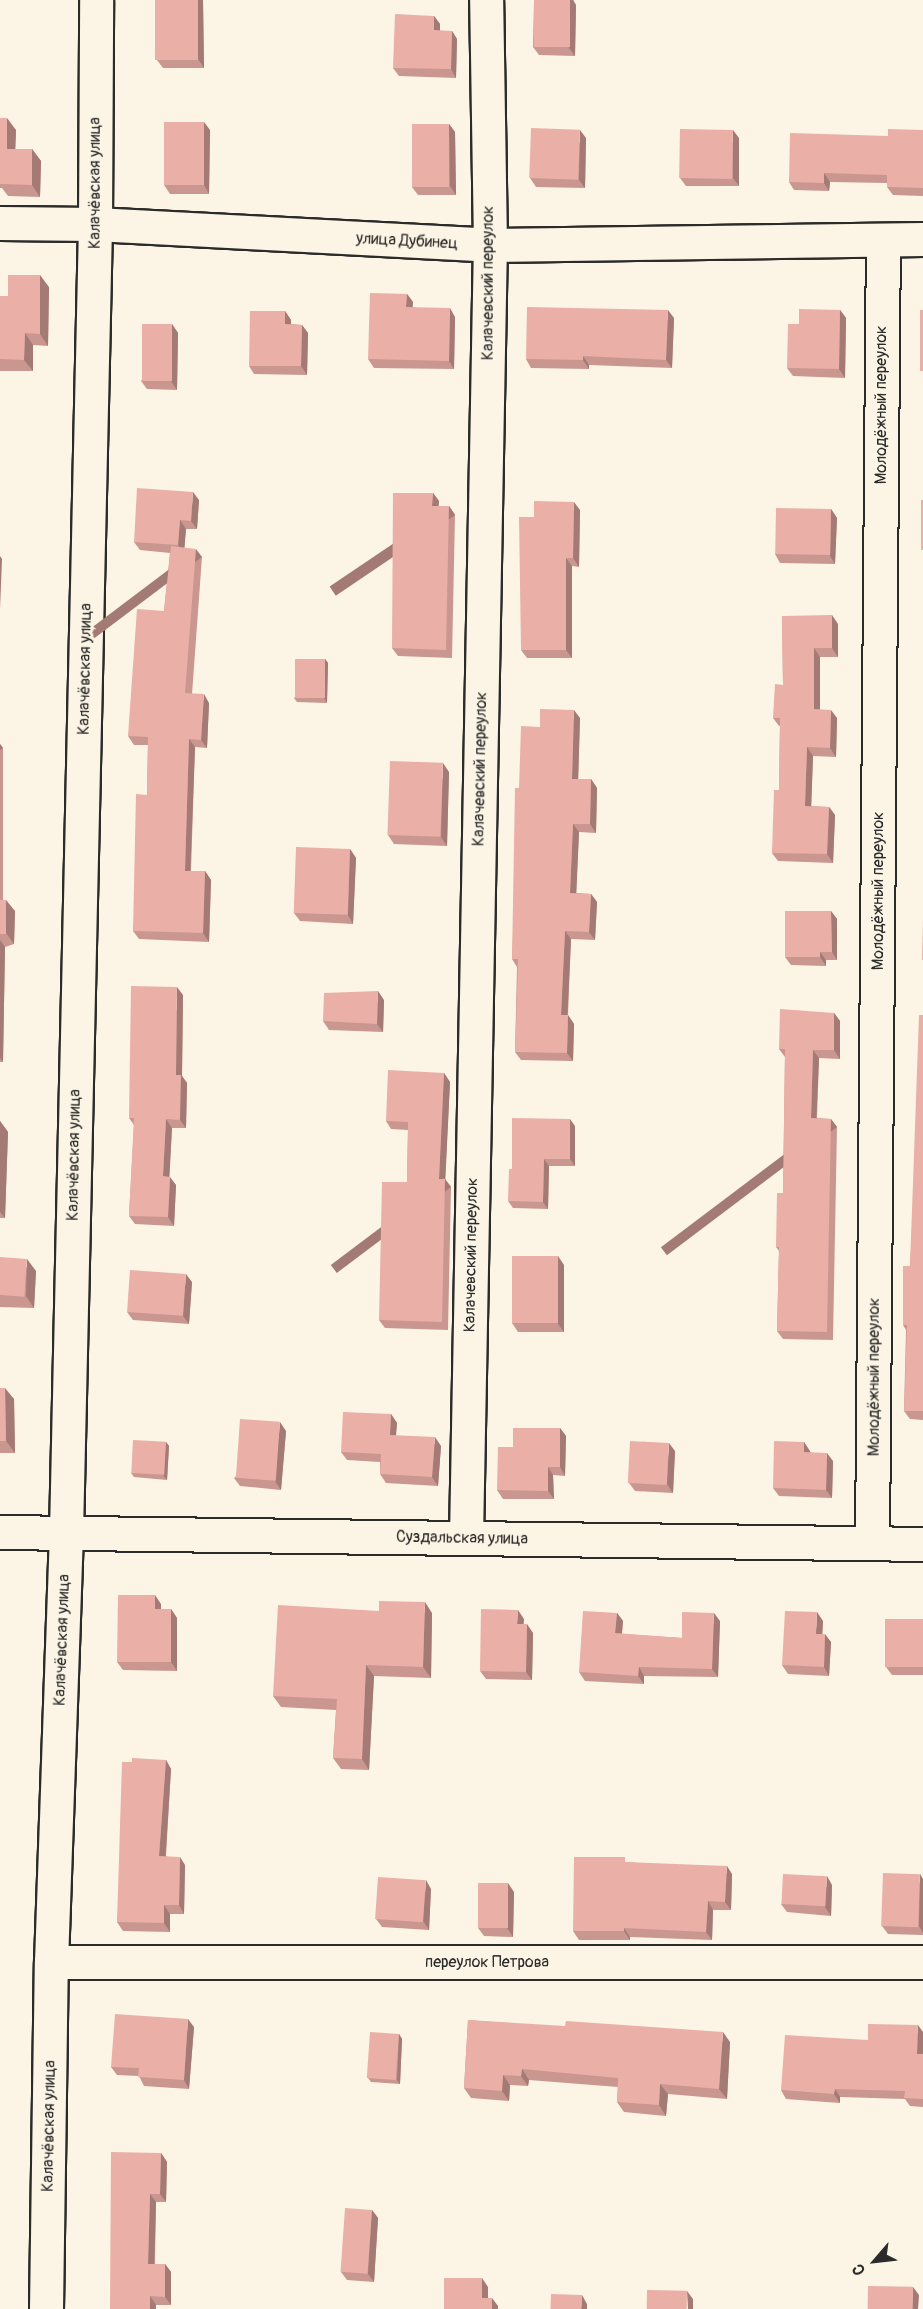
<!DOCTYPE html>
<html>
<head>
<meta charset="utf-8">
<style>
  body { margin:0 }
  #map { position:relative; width:923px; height:2309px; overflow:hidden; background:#fcf5e5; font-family:Pangolin,sans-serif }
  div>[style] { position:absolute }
  .roads { filter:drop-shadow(2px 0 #2b2b2b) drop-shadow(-2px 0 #2b2b2b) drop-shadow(0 2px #2b2b2b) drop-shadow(0 -2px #2b2b2b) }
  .minor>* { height:33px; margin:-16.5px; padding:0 16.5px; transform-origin:16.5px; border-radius:16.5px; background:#fcf5e5 }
  .wall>* { inset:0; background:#c99690 }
  .shaded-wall>* { inset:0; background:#a47a75; transform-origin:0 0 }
  .building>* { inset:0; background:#eaafa7; transform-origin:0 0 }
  span { translate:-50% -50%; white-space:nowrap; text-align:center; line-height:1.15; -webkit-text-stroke:6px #fcf5e5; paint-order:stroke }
  .street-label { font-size:16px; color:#2b2b2b }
  .north { position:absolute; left:845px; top:2231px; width:60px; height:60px; -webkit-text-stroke:4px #fcf5e5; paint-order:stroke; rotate:242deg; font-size:16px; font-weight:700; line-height:24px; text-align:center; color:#2b2b2b }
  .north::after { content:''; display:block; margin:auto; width:21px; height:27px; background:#2b2b2b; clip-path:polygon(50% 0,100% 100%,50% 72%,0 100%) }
</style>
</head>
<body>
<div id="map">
  <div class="roads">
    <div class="minor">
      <i style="left:0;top:223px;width:95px;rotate:0.6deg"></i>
      <i style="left:95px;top:224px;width:396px;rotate:3deg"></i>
      <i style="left:490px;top:245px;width:433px;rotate:-0.8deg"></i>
      <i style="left:0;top:1532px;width:923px;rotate:0.74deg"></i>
      <i style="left:466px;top:1538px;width:1293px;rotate:-88.94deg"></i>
      <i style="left:490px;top:245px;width:245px;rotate:-90.9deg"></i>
      <i style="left:872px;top:1543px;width:1303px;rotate:-89.52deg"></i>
      <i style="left:51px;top:1962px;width:872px"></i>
      <i style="left:46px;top:2309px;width:347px;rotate:-89.2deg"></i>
      <i style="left:51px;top:1962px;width:429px;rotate:-88deg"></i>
      <i style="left:66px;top:1533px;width:1309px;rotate:-88.73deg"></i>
      <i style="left:95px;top:224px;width:224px;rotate:-89.7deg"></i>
    </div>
  </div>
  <div class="wall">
    <i style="clip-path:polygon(203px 0,204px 68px,163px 68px,157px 60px)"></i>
    <i style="clip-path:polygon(534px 0,573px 0,576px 5px,575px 56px,539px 55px,533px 47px)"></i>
    <i style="clip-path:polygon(434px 16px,440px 24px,440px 31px,452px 31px,457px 39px,456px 78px,399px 76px,393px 68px)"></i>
    <i style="clip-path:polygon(0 118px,16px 130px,15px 149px,32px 149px,41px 161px,40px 197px,8px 196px,2px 188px,0 188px)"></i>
    <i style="clip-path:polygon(449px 124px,455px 132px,456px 195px,418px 195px,412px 187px)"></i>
    <i style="clip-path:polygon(210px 130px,209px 194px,170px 194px,164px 185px)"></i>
    <i style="clip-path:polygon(923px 130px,923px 196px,893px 195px,887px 187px,887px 183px,830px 182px,829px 191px,794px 190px,789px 182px,888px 136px)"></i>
    <i style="clip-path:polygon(586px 138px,585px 188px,536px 187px,530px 178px)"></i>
    <i style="clip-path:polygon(739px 138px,739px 186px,686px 186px,680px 178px)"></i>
    <i style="clip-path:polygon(49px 287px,48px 346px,33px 345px,33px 371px,0 371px,0 296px,8px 296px)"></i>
    <i style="clip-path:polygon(407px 294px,413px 302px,412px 307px,455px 317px,454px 369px,374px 368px,368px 359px)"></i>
    <i style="clip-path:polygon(840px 310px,846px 318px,845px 378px,793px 376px,787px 368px,799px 324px)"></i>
    <i style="clip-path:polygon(285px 311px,291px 320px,291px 324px,302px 325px,308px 333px,307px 375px,254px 374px,249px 366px)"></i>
    <i style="clip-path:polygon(674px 318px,672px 368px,589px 365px,589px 369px,531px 368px,526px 359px)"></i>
    <i style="clip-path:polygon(172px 324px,178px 333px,177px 390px,147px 389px,141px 381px)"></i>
    <i style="clip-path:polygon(433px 493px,439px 501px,438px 506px,449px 506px,455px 515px,452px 658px,398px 656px,392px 648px)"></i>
    <i style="clip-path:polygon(199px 500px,197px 529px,186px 529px,184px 548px,202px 557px,192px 694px,209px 703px,207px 748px,195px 747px,191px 871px,205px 871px,211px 880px,209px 942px,139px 939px,133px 931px,147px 795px,148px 745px,134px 745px,128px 736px,164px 611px,170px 553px,140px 550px,134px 542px)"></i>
    <i style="clip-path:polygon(831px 509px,837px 518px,835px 564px,780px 563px,775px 554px)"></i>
    <i style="clip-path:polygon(580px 510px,579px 567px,572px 566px,572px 658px,527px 658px,521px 650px,534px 517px)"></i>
    <i style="clip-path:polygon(782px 616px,838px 624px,838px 657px,820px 657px,820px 710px,837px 718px,836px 757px,813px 756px,811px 806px,829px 807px,835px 815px,833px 863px,778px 861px,772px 853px,779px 790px,780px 726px,779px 726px,773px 718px,783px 685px)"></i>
    <i style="clip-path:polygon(325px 659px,328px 663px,327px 703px,297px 702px,294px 698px)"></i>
    <i style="clip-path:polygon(580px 718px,578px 779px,591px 779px,597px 788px,596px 833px,579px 832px,576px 893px,591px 894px,597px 902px,595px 940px,571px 939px,568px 1015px,574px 1024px,573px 1061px,521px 1060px,515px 1052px,517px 967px,512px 959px,519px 788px,540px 727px)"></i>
    <i style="clip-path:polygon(0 744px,3px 748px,3px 900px,15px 911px,14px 944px,5px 947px,3px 1062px,0 1062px)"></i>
    <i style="clip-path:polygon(449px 772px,447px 846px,394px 844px,388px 835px)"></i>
    <i style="clip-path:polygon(350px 849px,356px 858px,353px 924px,300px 921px,294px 913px)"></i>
    <i style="clip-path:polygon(831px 911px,837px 919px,837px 960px,826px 960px,826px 966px,791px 965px,785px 957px)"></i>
    <i style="clip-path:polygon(183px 995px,182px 1076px,187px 1083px,186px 1128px,172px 1128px,169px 1177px,176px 1185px,174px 1226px,135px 1224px,129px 1216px,134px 1125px,129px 1118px)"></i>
    <i style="clip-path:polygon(384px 1000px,383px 1032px,329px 1030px,323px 1021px)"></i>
    <i style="clip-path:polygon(834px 1013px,840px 1021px,840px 1059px,819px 1058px,817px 1118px,831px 1119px,837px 1127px,833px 1340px,783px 1339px,777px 1331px,779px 1251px,776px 1247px,783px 1193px,785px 1057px,779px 1049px)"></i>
    <i style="clip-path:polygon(923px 1015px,923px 1420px,910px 1419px,904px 1411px,906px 1330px,903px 1325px,910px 1266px)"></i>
    <i style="clip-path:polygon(444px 1073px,450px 1082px,445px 1179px,451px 1187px,448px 1330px,385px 1328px,379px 1320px,407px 1182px,408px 1130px,391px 1129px,386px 1121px)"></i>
    <i style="clip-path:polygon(0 1121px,8px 1132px,5px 1218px,0 1218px)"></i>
    <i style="clip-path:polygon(575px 1126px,575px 1166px,549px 1166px,548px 1209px,513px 1208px,508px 1201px,512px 1169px)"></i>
    <i style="clip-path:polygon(0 1257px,36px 1271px,34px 1308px,0 1307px)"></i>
    <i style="clip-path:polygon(564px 1265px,564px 1332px,518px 1332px,512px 1323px)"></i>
    <i style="clip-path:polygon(192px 1282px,189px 1324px,133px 1320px,127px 1312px)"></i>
    <i style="clip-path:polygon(0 1388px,14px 1399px,15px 1453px,0 1453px)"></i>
    <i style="clip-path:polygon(391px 1414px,397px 1423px,396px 1436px,441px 1446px,438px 1486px,386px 1483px,380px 1474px,380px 1462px,347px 1460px,341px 1452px)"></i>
    <i style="clip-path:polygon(560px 1428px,566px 1436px,565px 1476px,553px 1475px,554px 1499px,503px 1499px,497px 1490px,513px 1447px)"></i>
    <i style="clip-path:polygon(286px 1431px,281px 1490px,240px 1486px,234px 1478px)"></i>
    <i style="clip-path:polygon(166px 1442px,169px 1446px,167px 1480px,134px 1477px,131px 1473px)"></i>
    <i style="clip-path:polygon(804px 1442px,810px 1452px,833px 1461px,832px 1498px,779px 1496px,773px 1488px)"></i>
    <i style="clip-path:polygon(675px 1451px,673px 1493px,635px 1491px,629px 1483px)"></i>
    <i style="clip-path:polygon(161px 1604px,161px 1609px,171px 1609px,177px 1618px,177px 1671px,123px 1670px,117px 1662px)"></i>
    <i style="clip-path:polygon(379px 1611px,432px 1613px,431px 1678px,374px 1676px,369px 1770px,341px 1769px,333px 1758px,336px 1710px,281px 1707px,273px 1696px)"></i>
    <i style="clip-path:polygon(617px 1613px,623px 1621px,622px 1634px,682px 1638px,720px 1621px,718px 1677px,644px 1676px,644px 1684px,585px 1681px,579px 1672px)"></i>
    <i style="clip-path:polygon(524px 1619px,523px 1624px,533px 1633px,532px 1680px,486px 1679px,480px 1671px)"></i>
    <i style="clip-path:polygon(923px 1619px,923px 1675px,892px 1675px,886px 1667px)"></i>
    <i style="clip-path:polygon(823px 1621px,822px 1634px,831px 1642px,829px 1676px,788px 1674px,782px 1665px)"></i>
    <i style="clip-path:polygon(166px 1760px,171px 1769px,166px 1856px,185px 1865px,184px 1914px,170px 1914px,170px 1932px,123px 1931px,117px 1922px,132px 1762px)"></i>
    <i style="clip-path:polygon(628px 1862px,732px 1874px,731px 1910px,713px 1910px,712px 1940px,630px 1937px,630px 1940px,579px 1940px,573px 1931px)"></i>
    <i style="clip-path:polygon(923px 1879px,923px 1935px,888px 1934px,882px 1926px)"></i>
    <i style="clip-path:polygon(832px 1885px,831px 1916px,787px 1912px,781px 1904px)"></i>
    <i style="clip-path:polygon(431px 1889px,429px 1930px,382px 1927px,376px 1919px)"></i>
    <i style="clip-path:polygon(514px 1892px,513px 1937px,484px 1936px,478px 1928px)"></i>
    <i style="clip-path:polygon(468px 2020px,730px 2042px,727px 2099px,668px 2094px,666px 2116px,624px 2112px,617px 2102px,618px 2087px,529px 2080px,528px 2086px,510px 2085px,509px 2101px,471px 2098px,464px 2088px)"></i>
    <i style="clip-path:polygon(194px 2027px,189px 2089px,144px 2086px,139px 2076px,117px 2075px,111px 2067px)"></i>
    <i style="clip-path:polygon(923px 2032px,923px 2107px,910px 2106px,905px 2099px,840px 2097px,840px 2103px,786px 2099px,781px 2090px,868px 2040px)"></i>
    <i style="clip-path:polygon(399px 2034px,402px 2039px,400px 2084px,371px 2082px,368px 2078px)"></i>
    <i style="clip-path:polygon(161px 2153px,167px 2162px,166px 2202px,156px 2202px,155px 2264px,165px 2264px,171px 2272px,171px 2305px,156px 2305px,156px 2309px,110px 2309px)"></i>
    <i style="clip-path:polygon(372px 2210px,378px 2218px,374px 2282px,347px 2280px,341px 2272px)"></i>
  </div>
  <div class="shaded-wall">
    <i style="clip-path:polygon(198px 0,203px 0,204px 68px,198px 59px)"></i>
    <i style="clip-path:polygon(570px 0,573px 0,576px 5px,575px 56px,569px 48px)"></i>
    <i style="clip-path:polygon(434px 16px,440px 24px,440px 39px,434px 30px)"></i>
    <i style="clip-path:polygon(452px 31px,457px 39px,456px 78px,451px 69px)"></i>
    <i style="clip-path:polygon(7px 118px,16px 130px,15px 161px,7px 149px)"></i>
    <i style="clip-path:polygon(204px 122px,210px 130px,209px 194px,204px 185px)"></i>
    <i style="clip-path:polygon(449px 124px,455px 132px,456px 195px,450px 186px)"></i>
    <i style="clip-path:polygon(580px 130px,586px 138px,585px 188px,579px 180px)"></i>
    <i style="clip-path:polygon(733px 130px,739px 138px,739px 186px,733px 178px)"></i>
    <i style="clip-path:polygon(32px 149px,41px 161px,40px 197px,32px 185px)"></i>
    <i style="clip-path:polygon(824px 173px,830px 182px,829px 191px,824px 183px)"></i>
    <i style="clip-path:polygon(40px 275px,49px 287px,48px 346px,40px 334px)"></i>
    <i style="clip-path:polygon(407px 294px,413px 302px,412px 316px,406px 307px)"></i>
    <i style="clip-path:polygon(450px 308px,455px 317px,454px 369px,449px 361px)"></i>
    <i style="clip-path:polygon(668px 310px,674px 318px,672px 368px,666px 360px)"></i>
    <i style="clip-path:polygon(840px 310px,846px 318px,845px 378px,839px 369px)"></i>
    <i style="clip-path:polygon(285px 311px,291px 320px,291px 332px,285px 324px)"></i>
    <i style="clip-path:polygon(172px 324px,178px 333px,177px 390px,171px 381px)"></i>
    <i style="clip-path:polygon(302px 325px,308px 333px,307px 375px,301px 366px)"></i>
    <i style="clip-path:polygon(25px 333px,33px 345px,33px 371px,24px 360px)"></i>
    <i style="clip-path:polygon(583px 356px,589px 365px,589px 369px,583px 360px)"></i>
    <i style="clip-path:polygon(193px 492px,199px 500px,197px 529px,191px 521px)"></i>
    <i style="clip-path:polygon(433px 493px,439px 501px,438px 515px,432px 506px)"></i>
    <i style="clip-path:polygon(574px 502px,580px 510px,579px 567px,573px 558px)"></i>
    <i style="left:449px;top:506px;width:11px;height:144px;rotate:56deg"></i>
    <i style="clip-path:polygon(831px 509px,837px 518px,835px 564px,830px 556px)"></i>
    <i style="clip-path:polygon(180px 520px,186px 529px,184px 554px,178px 545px)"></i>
    <i style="left:196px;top:549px;width:10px;height:144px;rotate:53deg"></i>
    <i style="clip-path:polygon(0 556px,2px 559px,0 609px)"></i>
    <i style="clip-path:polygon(566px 558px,572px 566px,572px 658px,566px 650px)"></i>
    <i style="clip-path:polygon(832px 615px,838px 624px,838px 657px,832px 648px)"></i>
    <i style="clip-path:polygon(814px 648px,820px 657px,820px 718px,814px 709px)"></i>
    <i style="clip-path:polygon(325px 659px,328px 663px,327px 703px,324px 698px)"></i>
    <i style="clip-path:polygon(204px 694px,209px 703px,207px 748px,201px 740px)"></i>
    <i style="clip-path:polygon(574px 710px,580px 718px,578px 787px,572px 779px)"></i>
    <i style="clip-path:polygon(831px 710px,837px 718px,836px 757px,830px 748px)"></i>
    <i style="clip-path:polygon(189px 739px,195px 747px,190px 879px,185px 871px)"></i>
    <i style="left:0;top:744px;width:5px;height:163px;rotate:53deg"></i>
    <i style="clip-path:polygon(807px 747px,813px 756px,811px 814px,805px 806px)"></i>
    <i style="clip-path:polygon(443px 763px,449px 772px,447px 846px,441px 837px)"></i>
    <i style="clip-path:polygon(591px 779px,597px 788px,596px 833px,590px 824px)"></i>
    <i style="clip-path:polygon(829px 807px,835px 815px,833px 863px,827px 854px)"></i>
    <i style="clip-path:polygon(573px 824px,579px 832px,576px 901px,570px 893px)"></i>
    <i style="clip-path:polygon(350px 849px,356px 858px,353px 924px,348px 915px)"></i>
    <i style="clip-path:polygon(205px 871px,211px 880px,209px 942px,203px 933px)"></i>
    <i style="clip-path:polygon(591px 894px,597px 902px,595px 940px,589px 932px)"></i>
    <i style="clip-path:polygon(6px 900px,15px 911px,14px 944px,6px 933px)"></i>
    <i style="clip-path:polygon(831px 911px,837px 919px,837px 960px,832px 952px)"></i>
    <i style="clip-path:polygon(565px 931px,571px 939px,567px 1024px,561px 1015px)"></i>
    <i style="clip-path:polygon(0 940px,5px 947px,3px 1062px,0 1058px)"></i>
    <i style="clip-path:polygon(820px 952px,826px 960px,826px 966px,820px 957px)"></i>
    <i style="clip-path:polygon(177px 987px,183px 995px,182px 1076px,187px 1083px,186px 1128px,180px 1120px,176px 1075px)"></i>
    <i style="clip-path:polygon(378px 991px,384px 1000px,383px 1032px,377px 1024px)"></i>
    <i style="clip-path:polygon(834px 1013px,840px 1021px,840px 1059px,834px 1050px)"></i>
    <i style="clip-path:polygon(568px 1015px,574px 1024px,573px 1061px,567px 1053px)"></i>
    <i style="clip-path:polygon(813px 1050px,819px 1058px,816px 1127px,811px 1118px)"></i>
    <i style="clip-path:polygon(444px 1073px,450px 1082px,445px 1187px,439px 1179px)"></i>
    <i style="clip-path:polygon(166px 1119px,172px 1128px,169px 1185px,163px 1176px)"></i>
    <i style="clip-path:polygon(570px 1119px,575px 1126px,575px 1166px,570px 1159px)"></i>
    <i style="left:831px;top:1119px;width:10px;height:213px;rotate:53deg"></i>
    <i style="clip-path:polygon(0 1121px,8px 1132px,5px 1218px,0 1212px)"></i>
    <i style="clip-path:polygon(544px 1159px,549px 1166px,548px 1209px,543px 1202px)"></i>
    <i style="clip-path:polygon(170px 1177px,176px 1185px,174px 1226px,168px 1217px)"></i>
    <i style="left:445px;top:1179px;width:10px;height:143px;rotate:53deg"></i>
    <i style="clip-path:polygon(558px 1256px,564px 1265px,564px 1332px,558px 1324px)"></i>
    <i style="clip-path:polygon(27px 1259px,36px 1271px,34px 1308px,26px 1296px)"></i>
    <i style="clip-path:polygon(186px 1274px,192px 1282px,189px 1324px,183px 1316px)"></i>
    <i style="clip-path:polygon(5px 1388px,14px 1399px,15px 1453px,6px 1441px)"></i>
    <i style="clip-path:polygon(391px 1414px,397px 1423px,395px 1444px,390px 1435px)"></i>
    <i style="clip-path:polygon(280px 1422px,286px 1431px,281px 1490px,275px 1481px)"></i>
    <i style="clip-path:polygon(560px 1428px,566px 1436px,565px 1476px,560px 1467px)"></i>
    <i style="clip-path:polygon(435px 1437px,441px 1446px,438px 1486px,432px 1477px)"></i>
    <i style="clip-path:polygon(166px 1442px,169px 1446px,167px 1480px,163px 1475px)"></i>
    <i style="clip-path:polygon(804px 1442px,810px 1451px,810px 1460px,804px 1452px)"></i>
    <i style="clip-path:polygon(669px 1443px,675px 1451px,673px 1493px,667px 1484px)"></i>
    <i style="clip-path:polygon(827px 1453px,833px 1461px,832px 1498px,826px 1490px)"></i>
    <i style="clip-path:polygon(548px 1467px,553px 1475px,554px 1499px,548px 1491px)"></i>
    <i style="clip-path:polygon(155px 1595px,161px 1604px,161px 1618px,155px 1609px)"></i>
    <i style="clip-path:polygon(425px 1602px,432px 1613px,431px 1678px,423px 1667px)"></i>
    <i style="clip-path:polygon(171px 1609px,177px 1618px,177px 1671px,171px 1662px)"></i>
    <i style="clip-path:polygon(518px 1610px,524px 1619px,523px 1632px,517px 1624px)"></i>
    <i style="clip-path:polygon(817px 1612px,823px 1621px,822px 1642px,816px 1634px)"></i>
    <i style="clip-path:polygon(617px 1613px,623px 1621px,621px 1642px,615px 1633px)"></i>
    <i style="clip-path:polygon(714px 1613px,720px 1621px,718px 1677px,712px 1669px)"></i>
    <i style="clip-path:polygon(527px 1624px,533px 1633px,532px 1680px,526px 1672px)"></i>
    <i style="clip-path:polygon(825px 1634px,831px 1642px,829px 1676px,824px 1667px)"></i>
    <i style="clip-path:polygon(366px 1665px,374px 1676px,369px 1770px,362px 1759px)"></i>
    <i style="clip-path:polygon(639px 1667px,644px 1676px,644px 1684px,638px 1676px)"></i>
    <i style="clip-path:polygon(166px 1760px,171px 1769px,165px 1865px,159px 1856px)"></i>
    <i style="clip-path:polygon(180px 1857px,185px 1865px,184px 1914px,179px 1905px)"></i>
    <i style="clip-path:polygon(727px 1866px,732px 1874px,731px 1910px,725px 1902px)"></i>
    <i style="clip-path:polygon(920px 1874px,923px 1879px,923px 1933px,919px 1926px)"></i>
    <i style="clip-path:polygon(827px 1876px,832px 1885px,831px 1916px,825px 1907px)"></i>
    <i style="clip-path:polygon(426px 1880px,431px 1889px,429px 1930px,423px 1921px)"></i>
    <i style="clip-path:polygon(508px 1883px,514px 1892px,513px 1937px,507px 1928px)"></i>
    <i style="clip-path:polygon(708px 1901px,713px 1910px,712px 1940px,706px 1932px)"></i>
    <i style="clip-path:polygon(164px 1905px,170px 1914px,170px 1932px,164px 1923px)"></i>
    <i style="clip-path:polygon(624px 1928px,630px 1937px,630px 1940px,624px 1931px)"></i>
    <i style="clip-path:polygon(188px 2019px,194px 2027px,189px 2089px,184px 2080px)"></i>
    <i style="clip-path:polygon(918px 2025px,923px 2032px,923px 2062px,917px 2054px)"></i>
    <i style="clip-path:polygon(723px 2032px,730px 2042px,727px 2099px,719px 2089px)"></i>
    <i style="clip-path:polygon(399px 2034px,402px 2039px,400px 2084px,397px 2080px)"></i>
    <i style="clip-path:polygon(522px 2069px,529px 2080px,528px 2086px,521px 2076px)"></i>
    <i style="clip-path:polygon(503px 2075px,510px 2085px,509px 2101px,502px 2091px)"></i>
    <i style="clip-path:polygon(660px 2084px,668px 2094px,666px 2116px,659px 2105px)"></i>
    <i style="clip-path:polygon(835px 2089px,840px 2097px,840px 2103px,834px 2094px)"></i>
    <i style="clip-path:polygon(161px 2153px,167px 2162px,166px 2202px,160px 2194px)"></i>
    <i style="clip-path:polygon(150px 2194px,156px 2202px,154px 2272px,148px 2264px)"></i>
    <i style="clip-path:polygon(372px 2210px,378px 2218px,374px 2282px,368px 2274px)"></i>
    <i style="clip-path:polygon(165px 2264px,171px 2272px,171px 2305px,165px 2297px)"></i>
    <i style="clip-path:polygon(482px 2278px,488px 2287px,488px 2306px,482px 2298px)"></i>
    <i style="clip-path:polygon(913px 2287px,919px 2295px,918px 2309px,912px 2309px)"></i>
    <i style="clip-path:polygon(687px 2291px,693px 2299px,693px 2309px,688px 2309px)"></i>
    <i style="clip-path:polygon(582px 2295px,587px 2304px,587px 2309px,581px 2309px)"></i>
    <i style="clip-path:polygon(150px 2296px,156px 2305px,156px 2309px,150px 2309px)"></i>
    <i style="clip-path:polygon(492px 2298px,498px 2306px,498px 2309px,492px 2309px)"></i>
  </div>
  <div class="building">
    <i style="left:155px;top:0;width:43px;height:60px"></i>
    <i style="left:534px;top:0;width:36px;height:47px"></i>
    <i style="clip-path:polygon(395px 14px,434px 16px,434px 30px,452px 31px,451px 69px,393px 68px)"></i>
    <i style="clip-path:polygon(0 118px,7px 118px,7px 149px,32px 149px,32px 185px,0 184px)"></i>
    <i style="left:164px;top:122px;width:40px;height:63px"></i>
    <i style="left:412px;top:124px;width:37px;height:63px"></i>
    <i style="left:531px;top:128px;width:49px;height:50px;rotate:2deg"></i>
    <i style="left:680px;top:129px;width:53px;height:49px;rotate:1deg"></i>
    <i style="clip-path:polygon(888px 129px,923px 130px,923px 188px,887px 187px,887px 175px,824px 173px,824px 183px,789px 182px,790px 133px,888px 136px)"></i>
    <i style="clip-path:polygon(8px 275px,40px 275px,40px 334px,25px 333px,24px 360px,0 359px,0 296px,8px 296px)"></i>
    <i style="clip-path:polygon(370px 293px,407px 294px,406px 307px,450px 308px,449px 361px,368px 359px)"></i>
    <i style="clip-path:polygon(527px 307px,668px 310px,666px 360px,583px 356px,583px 360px,526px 359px)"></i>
    <i style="clip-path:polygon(799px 309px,840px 310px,839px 369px,787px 368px,788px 324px,799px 324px)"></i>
    <i style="left:920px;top:310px;width:3px;height:61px"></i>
    <i style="clip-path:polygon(250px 311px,285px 311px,285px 324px,302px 325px,301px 366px,249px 366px)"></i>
    <i style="left:142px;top:324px;width:30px;height:57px"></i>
    <i style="clip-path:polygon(137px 488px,193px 492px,191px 521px,180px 520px,178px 545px,134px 542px)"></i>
    <i style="clip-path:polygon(393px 493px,433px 493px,432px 506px,449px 506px,446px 650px,392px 648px)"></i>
    <i style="left:921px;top:500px;width:2px;height:50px"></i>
    <i style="clip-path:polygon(534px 501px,574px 502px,573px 558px,566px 558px,566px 650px,521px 650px,519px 517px,534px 517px)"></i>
    <i style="left:776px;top:508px;width:55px;height:46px;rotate:1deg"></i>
    <i style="clip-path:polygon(171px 546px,196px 549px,185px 693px,204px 694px,201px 740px,189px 739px,185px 871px,205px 871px,203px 933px,133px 931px,136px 794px,147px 795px,148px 737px,128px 736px,137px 609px,164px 611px)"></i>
    <i style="clip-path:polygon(832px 615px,832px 648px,814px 648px,814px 709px,831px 710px,830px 748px,807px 747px,805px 806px,829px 807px,827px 854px,772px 853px,774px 790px,779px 790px,780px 718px,773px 718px,775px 684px,783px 685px,782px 616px)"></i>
    <i style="left:295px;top:659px;width:30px;height:39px"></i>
    <i style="clip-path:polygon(540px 709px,574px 710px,572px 779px,591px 779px,590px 824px,573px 824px,570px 893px,591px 894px,589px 932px,565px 931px,561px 1015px,568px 1015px,567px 1053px,515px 1052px,518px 959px,512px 959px,515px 788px,519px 788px,521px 726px,540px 727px)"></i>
    <i style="left:390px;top:761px;width:53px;height:74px;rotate:2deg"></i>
    <i style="left:296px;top:847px;width:54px;height:66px;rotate:2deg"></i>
    <i style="left:0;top:900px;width:6px;height:34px"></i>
    <i style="clip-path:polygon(785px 911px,831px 911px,832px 952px,820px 952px,820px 957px,785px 957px)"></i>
    <i style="clip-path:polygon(923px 918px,923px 960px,922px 960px)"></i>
    <i style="clip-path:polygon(131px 986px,177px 987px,176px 1075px,181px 1075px,180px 1120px,166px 1119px,163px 1176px,170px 1177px,168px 1217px,129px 1216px,134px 1118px,129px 1118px)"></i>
    <i style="clip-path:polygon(378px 991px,377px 1024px,323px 1021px,324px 993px)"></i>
    <i style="clip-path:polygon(780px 1009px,834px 1013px,834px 1050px,813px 1050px,811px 1118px,831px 1119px,827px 1332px,777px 1331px,779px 1247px,776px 1247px,777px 1193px,783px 1193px,785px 1049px,779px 1049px)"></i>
    <i style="clip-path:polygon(919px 1015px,923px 1015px,923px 1411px,904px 1411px,907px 1325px,903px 1325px,903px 1266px,910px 1266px)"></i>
    <i style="clip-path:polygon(388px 1070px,444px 1073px,439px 1179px,445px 1179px,442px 1322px,379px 1320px,382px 1182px,407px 1182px,408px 1122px,386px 1121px)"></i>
    <i style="clip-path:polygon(512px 1118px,570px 1119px,570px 1159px,544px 1159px,543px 1202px,508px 1201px,509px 1169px,512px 1169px)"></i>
    <i style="left:512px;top:1256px;width:46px;height:67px"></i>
    <i style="left:0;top:1257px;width:27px;height:38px;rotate:4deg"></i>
    <i style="left:130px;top:1270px;width:56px;height:42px;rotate:4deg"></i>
    <i style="clip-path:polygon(0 1388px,5px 1388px,6px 1441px,0 1441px)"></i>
    <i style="clip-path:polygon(343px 1412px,391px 1414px,390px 1435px,435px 1437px,432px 1477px,380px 1474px,381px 1454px,341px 1452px)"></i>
    <i style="left:240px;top:1419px;width:40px;height:59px;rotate:4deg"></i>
    <i style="clip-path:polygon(513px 1428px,560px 1428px,560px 1467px,548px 1467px,548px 1491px,497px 1490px,498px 1447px,513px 1447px)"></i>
    <i style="left:133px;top:1440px;width:33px;height:33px;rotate:3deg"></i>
    <i style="left:630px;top:1441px;width:39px;height:42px;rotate:3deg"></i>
    <i style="clip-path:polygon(774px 1441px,804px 1442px,804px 1452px,827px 1453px,826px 1490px,773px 1488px)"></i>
    <i style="clip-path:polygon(118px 1595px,155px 1595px,155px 1609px,171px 1609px,171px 1662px,117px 1662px)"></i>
    <i style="clip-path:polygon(379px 1601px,425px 1602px,423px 1667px,366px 1665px,362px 1759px,333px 1758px,337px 1699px,273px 1696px,278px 1605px,379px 1611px)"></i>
    <i style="clip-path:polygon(481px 1609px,518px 1610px,517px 1624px,527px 1624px,526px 1672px,480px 1671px)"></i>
    <i style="clip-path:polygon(583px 1611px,617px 1613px,615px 1633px,682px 1638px,682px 1612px,714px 1613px,712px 1669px,639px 1667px,638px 1676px,579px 1672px)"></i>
    <i style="clip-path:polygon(785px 1611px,817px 1612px,816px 1634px,825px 1634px,824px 1667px,782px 1665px)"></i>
    <i style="left:885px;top:1619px;width:38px;height:48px"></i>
    <i style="clip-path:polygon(132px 1758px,166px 1760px,159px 1856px,180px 1857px,179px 1905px,164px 1905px,164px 1923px,117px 1922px,122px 1762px,132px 1762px)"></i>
    <i style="clip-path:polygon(574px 1857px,625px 1857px,625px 1862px,727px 1866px,725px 1902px,708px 1901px,706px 1932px,624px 1928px,624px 1931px,573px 1931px)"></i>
    <i style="left:883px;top:1873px;width:37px;height:53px;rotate:2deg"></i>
    <i style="left:783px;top:1874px;width:44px;height:30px;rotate:3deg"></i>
    <i style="left:378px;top:1877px;width:48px;height:42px;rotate:4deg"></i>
    <i style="left:478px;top:1883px;width:30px;height:45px"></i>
    <i style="clip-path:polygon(115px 2014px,188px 2019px,184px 2080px,138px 2077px,139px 2068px,111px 2067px)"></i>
    <i style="clip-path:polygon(468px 2020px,565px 2026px,566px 2021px,723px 2032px,719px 2089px,660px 2084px,659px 2105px,617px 2102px,618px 2078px,522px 2069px,521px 2076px,503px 2075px,502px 2091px,464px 2088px)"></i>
    <i style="clip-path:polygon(868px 2024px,918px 2025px,917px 2054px,923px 2054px,923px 2099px,904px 2098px,905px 2091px,835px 2089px,834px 2094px,781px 2090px,785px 2035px,868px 2040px)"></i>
    <i style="left:370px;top:2032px;width:29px;height:46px;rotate:4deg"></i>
    <i style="clip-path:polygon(111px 2152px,161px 2153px,160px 2194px,150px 2194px,148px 2264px,165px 2264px,165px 2297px,150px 2296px,150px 2309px,110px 2309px)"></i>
    <i style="left:345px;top:2208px;width:27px;height:64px;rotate:4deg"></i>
    <i style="clip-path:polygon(444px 2278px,482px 2278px,482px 2298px,492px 2298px,492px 2309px,444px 2309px)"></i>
    <i style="left:868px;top:2286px;width:45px;height:23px;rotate:1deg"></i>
    <i style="left:647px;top:2290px;width:40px;height:19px;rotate:1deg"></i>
    <i style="left:551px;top:2294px;width:31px;height:15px;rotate:2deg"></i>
  </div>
  <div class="street-label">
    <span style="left:95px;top:183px;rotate:-90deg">Калачёвская улица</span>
    <span style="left:407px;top:241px;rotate:3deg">улица Дубинец</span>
    <span style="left:488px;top:283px;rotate:-90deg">Калачевский переулок</span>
    <span style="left:881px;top:405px;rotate:-90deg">Молодёжный переулок</span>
    <span style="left:85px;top:669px;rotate:-89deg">Калачёвская улица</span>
    <span style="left:480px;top:769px;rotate:-89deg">Калачевский переулок</span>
    <span style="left:878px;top:891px;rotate:-90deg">Молодёжный переулок</span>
    <span style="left:74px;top:1155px;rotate:-89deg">Калачёвская улица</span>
    <span style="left:471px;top:1255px;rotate:-89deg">Калачевский переулок</span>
    <span style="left:874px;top:1377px;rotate:-90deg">Молодёжный переулок</span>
    <span style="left:462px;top:1538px;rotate:1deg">Суздальская улица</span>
    <span style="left:62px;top:1640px;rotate:-88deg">Калачёвская улица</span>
    <span style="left:487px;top:1962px">переулок Петрова</span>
    <span style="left:49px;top:2126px;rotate:-89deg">Калачёвская улица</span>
  </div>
  <div class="north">С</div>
</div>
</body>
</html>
